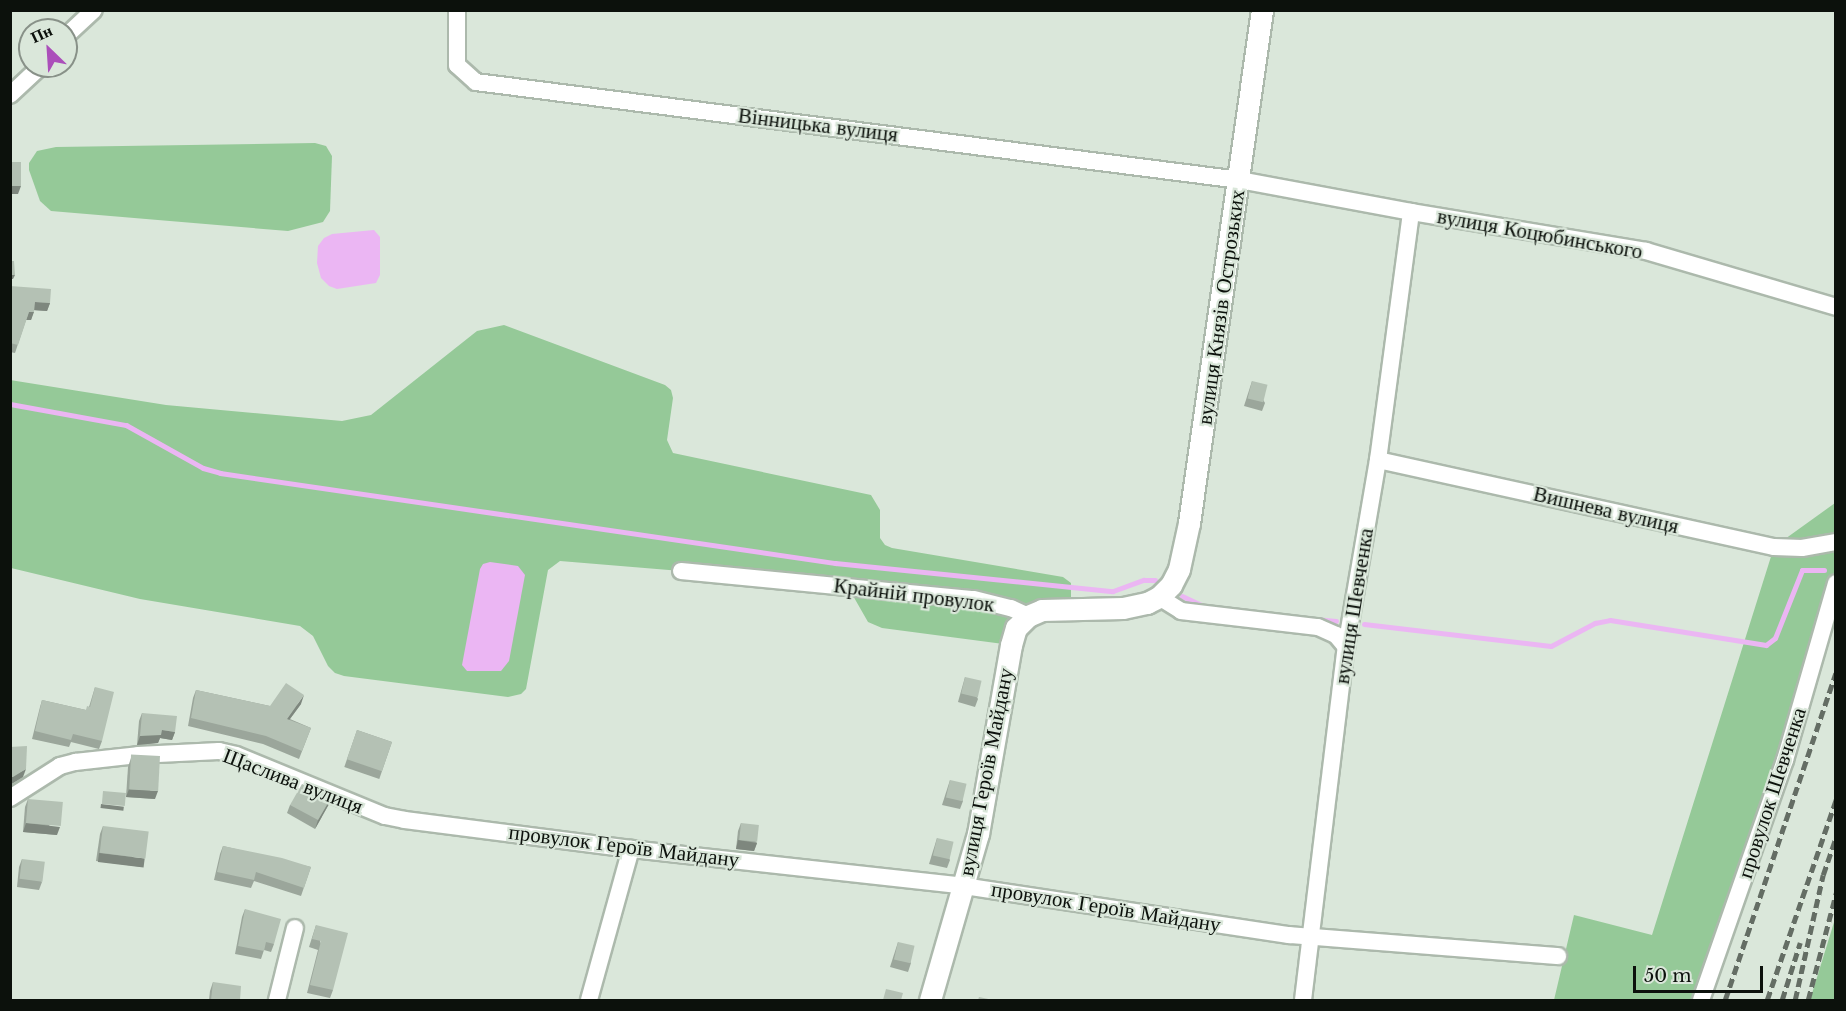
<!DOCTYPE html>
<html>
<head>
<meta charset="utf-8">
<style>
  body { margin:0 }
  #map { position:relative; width:1846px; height:1011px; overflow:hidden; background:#dae7da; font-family:"Libre Baskerville",serif }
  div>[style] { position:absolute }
  .green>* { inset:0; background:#95c998 }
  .water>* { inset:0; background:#ebb6f3 }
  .stream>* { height:5px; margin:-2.5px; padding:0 2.5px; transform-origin:2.5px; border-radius:2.5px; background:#ebb6f3 }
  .roads { filter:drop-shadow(2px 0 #acb9ac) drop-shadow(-2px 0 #acb9ac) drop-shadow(0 2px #acb9ac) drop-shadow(0 -2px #acb9ac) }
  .minor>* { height:16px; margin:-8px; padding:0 8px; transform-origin:8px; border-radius:8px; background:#fff }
  .tertiary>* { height:21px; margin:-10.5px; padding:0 10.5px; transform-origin:10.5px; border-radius:10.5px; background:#fff }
  .rail>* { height:4.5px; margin-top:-2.25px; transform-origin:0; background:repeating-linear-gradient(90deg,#646d64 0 9px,transparent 0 13.5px) }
  .wall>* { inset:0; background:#9ba69b; transform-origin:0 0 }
  .shaded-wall>* { inset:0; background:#7e877e; transform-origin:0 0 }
  .building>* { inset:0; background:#b4c1b4; transform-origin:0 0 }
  span { translate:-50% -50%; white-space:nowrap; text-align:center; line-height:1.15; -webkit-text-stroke:4.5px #dae7da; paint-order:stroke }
  .street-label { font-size:21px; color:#0c110c }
  .frame { position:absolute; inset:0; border:12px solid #0c110c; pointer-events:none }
  .north { position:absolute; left:18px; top:18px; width:60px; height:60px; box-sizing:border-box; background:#dae7da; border:2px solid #889188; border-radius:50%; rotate:335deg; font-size:16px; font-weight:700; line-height:24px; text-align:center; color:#0c110c }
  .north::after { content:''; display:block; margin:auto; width:21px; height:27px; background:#ab4fba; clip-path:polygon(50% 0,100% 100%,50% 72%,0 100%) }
  .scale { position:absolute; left:1633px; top:966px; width:130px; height:27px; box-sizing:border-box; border:3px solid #0c110c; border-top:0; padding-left:8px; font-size:18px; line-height:21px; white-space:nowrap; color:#0c110c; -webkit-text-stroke:4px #dae7da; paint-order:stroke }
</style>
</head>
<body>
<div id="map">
  <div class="green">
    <i style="clip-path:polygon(315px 143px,326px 146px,332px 156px,330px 211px,323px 222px,288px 231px,51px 211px,40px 201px,29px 170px,29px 163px,37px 151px,56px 147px)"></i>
    <i style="clip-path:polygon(504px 325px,665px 385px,671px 390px,673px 398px,667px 440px,673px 453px,871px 495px,880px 510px,880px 538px,885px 545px,892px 548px,1063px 577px,1071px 583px,1071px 608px,1042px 610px,1011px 645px,882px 628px,868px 622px,852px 594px,681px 571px,560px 561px,548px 570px,526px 689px,521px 694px,508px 697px,344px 676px,335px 673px,328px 666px,313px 636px,300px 626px,140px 599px,11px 568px,10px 380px,166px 405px,342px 421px,371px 415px,477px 331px)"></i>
    <i style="clip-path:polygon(1835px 503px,1835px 583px,1701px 1000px,1554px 1000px,1574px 915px,1652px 935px,1774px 547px)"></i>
    <i style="clip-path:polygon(1835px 919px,1835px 1000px,1810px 1000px)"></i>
  </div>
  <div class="water">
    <i style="clip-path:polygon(374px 230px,380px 237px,380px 275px,376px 283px,337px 289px,329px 286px,321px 278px,317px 263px,318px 246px,324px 238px,332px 234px)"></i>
    <i style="clip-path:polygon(490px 562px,518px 566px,525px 575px,509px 661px,501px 671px,467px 671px,462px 665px,480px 569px,483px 564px)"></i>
  </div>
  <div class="stream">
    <i style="left:10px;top:404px;width:118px;rotate:10.3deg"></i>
    <i style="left:126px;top:425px;width:88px;rotate:29.2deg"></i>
    <i style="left:203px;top:468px;width:18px;rotate:16deg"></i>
    <i style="left:220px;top:473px;width:622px;rotate:8.33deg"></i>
    <i style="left:835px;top:563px;width:279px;rotate:5.8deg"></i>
    <i style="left:1113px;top:591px;width:33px;rotate:-20deg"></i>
    <i style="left:1144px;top:580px;width:11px"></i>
    <i style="left:1182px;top:596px;width:23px;rotate:25deg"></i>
    <i style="left:1314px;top:619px;width:22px;rotate:5deg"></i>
    <i style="left:1364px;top:624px;width:188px;rotate:6.7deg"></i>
    <i style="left:1551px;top:646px;width:50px;rotate:-27.6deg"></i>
    <i style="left:1595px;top:623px;width:15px;rotate:-11deg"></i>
    <i style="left:1610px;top:620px;width:158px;rotate:9.1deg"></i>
    <i style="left:1766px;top:645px;width:11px;rotate:-38deg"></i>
    <i style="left:1775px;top:638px;width:73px;rotate:-68.3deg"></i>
    <i style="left:1802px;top:570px;width:22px"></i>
  </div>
  <div class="roads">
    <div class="minor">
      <i style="left:457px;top:10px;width:55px;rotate:90deg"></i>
      <i style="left:457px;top:65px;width:25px;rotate:42deg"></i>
      <i style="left:476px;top:82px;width:770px;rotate:7.31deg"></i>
      <i style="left:1240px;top:180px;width:174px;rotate:10.6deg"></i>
      <i style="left:1411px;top:212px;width:238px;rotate:9.4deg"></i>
      <i style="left:1646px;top:251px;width:198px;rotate:16.4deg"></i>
      <i style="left:66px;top:36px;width:38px;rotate:-43deg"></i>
      <i style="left:10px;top:95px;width:42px;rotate:-43.1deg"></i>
      <i style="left:1378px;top:460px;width:405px;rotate:12.4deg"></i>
      <i style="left:1774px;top:547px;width:28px;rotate:2deg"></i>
      <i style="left:1802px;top:548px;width:35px;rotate:-10deg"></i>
      <i style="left:681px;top:571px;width:294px;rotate:5.5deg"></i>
      <i style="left:974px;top:599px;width:38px;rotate:14deg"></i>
      <i style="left:1011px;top:608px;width:19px;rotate:25deg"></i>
      <i style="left:1159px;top:597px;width:26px;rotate:32deg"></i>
      <i style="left:1181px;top:611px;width:138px;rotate:6.7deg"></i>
      <i style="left:1318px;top:627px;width:20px;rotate:24deg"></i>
      <i style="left:1336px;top:635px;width:16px;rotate:50deg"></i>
      <i style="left:10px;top:798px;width:59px;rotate:-32.6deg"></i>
      <i style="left:60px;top:766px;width:16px;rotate:-15deg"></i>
      <i style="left:75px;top:762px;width:63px;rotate:-6.3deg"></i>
      <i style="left:138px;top:755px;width:81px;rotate:-2.8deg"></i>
      <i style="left:219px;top:751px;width:17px;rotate:13deg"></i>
      <i style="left:236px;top:755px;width:161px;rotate:22.3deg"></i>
      <i style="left:385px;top:816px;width:20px;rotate:11deg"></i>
      <i style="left:405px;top:820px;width:228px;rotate:7.3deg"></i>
      <i style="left:631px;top:849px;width:335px;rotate:6.3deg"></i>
      <i style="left:964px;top:886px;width:329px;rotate:8.6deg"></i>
      <i style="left:1289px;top:935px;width:270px;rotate:4.5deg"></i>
      <i style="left:277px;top:1000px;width:74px;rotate:-76deg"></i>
      <i style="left:589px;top:1000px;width:157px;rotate:-74.5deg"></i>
      <i style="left:1303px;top:1000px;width:356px;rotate:-83.1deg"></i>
      <i style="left:1346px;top:647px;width:190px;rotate:-80.3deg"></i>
      <i style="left:1378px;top:460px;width:250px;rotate:-82.4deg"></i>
      <i style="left:1701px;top:1000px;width:254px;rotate:-70.7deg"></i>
      <i style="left:1785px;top:760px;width:184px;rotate:-73.9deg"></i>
    </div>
    <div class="tertiary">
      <i style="left:930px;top:1000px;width:173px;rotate:-73.9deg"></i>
      <i style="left:978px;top:834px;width:192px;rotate:-80.1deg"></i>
      <i style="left:1011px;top:645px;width:18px;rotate:-74deg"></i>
      <i style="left:1016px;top:628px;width:17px;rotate:-45deg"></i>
      <i style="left:1028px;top:616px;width:15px;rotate:-23deg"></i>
      <i style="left:1042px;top:610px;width:81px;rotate:-1.4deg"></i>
      <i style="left:1123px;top:608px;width:25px;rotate:-12deg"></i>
      <i style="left:1147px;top:603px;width:13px;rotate:-27deg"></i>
      <i style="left:1159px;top:597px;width:17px;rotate:-45deg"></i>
      <i style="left:1171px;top:585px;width:18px;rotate:-63deg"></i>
      <i style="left:1179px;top:569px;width:47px;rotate:-77.7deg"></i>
      <i style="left:1189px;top:523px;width:518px;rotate:-81.9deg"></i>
    </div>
  </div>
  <div class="rail">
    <i style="left:1725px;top:1000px;width:345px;rotate:-71.3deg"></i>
    <i style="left:1767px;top:1000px;width:212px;rotate:-71deg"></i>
    <i style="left:1782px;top:1000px;width:60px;rotate:-72.5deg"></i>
    <i style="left:1795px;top:1000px;width:128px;rotate:-77.4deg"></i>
    <i style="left:1823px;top:875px;width:40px;rotate:-71.1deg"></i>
    <i style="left:1808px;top:1000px;width:111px;rotate:-75.3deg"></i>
  </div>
  <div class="wall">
    <i style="clip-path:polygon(10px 286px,50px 303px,47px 311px,34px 310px,31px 320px,26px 320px,15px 353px,10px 352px)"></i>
    <i style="clip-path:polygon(1252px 381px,1265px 403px,1262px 411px,1244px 406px)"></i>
    <i style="clip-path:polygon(965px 677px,978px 699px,975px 707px,958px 702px)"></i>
    <i style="clip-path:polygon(95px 687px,102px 741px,99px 749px,71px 742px,69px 747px,32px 739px,40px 707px,42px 700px,86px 710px,89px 707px)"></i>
    <i style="clip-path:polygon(196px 690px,270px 706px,301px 704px,290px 719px,311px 728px,299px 759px,263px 744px,188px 726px,193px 698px)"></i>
    <i style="clip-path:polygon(142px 713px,175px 732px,172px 740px,160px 738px,158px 743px,137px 745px,139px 721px)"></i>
    <i style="left:357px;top:730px;width:37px;height:39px;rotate:19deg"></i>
    <i style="clip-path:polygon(131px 758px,155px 799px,126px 797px,128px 767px)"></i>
    <i style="clip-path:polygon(950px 780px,963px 801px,960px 809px,942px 805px)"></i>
    <i style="clip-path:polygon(28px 799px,57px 835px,23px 832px,25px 807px)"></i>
    <i style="clip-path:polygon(329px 804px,315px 829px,287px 813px,290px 805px)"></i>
    <i style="clip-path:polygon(741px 823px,757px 843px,754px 851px,736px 849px,738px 831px)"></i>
    <i style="clip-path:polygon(103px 826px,142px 867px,96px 861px,100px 834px)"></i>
    <i style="clip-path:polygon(937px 838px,950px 860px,947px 868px,929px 864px)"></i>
    <i style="clip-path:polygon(223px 846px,311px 867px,301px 896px,254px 881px,251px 888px,214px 880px,220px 854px)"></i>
    <i style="clip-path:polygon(22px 859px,42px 882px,39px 890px,17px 887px,19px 867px)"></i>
    <i style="clip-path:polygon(245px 909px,274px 944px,271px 952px,264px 950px,261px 959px,235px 954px,242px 917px)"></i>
    <i style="clip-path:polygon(316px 925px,333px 990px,330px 998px,307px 993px,318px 950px,309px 947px)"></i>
    <i style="clip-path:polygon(898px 942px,911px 963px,908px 972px,890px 967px)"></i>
    <i style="clip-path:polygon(213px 982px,240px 1000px,209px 1000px,210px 991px)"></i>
  </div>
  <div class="shaded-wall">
    <i style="clip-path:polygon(10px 186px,21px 186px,18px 194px,10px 194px)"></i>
    <i style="clip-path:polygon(10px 275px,15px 275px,13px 279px,10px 279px)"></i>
    <i style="clip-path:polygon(35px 302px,50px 303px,47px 311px,32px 310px)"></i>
    <i style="clip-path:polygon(29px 312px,34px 312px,31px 320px,26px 320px)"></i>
    <i style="clip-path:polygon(304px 695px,301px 704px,284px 727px,287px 719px)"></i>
    <i style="clip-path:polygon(162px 730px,175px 732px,172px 740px,160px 738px,158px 743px,137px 745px,140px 736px)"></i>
    <i style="clip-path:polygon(26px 769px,23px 777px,10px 785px,10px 777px)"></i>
    <i style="clip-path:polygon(129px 789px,158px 791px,155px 799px,126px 797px)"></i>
    <i style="clip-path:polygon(332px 796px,329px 804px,315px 829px,318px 820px)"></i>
    <i style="left:101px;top:804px;width:23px;height:4px;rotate:7deg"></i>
    <i style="clip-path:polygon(26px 823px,60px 827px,57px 835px,23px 832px)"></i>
    <i style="clip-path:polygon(738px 840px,757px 843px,754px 851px,736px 849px)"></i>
    <i style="left:99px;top:853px;width:46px;height:9px;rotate:7deg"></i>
  </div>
  <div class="building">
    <i style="left:10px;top:162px;width:11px;height:24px"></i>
    <i style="clip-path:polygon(10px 261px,14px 261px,15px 275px,10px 275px)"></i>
    <i style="clip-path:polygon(10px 286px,51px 289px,50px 303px,35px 302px,34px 312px,29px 312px,18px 345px,10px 343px)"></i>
    <i style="left:1252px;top:381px;width:16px;height:18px;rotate:14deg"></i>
    <i style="left:965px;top:677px;width:17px;height:17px;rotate:13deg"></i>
    <i style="clip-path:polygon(286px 683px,304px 695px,287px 719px,311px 728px,302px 751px,266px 736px,191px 718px,196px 690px,270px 706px)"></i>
    <i style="clip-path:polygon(95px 687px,114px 692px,102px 741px,73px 734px,71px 740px,35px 731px,42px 700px,86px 710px,87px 706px,90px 707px)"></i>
    <i style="clip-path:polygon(142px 713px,177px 716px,175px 732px,162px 730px,161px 735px,140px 736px)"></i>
    <i style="left:357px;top:730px;width:37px;height:31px;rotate:19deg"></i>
    <i style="clip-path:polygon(27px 746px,26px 769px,13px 777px,10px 777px,10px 747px)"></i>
    <i style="left:160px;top:756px;width:35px;height:29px;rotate:93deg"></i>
    <i style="left:950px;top:780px;width:17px;height:18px;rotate:13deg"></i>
    <i style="clip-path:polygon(302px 784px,332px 796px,318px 820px,290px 805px)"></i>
    <i style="left:103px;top:791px;width:23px;height:13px;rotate:5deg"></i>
    <i style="left:28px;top:799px;width:35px;height:24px;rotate:5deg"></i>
    <i style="left:741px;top:823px;width:18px;height:17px;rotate:6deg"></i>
    <i style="left:103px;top:826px;width:46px;height:27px;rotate:7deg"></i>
    <i style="left:937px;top:838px;width:17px;height:18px;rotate:13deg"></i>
    <i style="clip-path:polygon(223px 846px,282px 858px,311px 867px,304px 888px,256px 872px,254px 880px,217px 872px)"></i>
    <i style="left:22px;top:859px;width:23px;height:20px;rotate:7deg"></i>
    <i style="clip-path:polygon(245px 909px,281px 919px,274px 944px,266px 942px,264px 951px,238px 946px)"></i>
    <i style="clip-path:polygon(316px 925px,348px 933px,333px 990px,310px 985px,321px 941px,312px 939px)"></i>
    <i style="left:898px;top:942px;width:17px;height:18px;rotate:13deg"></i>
    <i style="clip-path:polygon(213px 982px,241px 986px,240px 1000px,211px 1000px)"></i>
    <i style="clip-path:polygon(886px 989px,903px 993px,901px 1000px,883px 1000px)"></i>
    <i style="clip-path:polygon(979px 997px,993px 1000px,978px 1000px)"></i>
  </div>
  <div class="street-label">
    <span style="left:818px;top:125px;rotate:7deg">Вінницька вулиця</span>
    <span style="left:1540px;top:234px;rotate:10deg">вулиця Коцюбинського</span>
    <span style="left:1221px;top:307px;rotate:-82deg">вулиця Князів Острозьких</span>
    <span style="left:1606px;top:510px;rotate:13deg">Вишнева вулиця</span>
    <span style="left:914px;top:595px;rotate:7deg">Крайній провулок</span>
    <span style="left:1354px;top:606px;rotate:-81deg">вулиця Шевченка</span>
    <span style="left:986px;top:772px;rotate:-79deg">вулиця Героїв Майдану</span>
    <span style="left:293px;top:781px;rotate:21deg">Щаслива вулиця</span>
    <span style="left:1772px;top:793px;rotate:-72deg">провулок Шевченка</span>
    <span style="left:624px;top:846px;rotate:7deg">провулок Героїв Майдану</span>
    <span style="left:1106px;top:907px;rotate:9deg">провулок Героїв Майдану</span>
  </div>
  <div class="frame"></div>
  <div class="north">Пн</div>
  <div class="scale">50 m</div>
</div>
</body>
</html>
